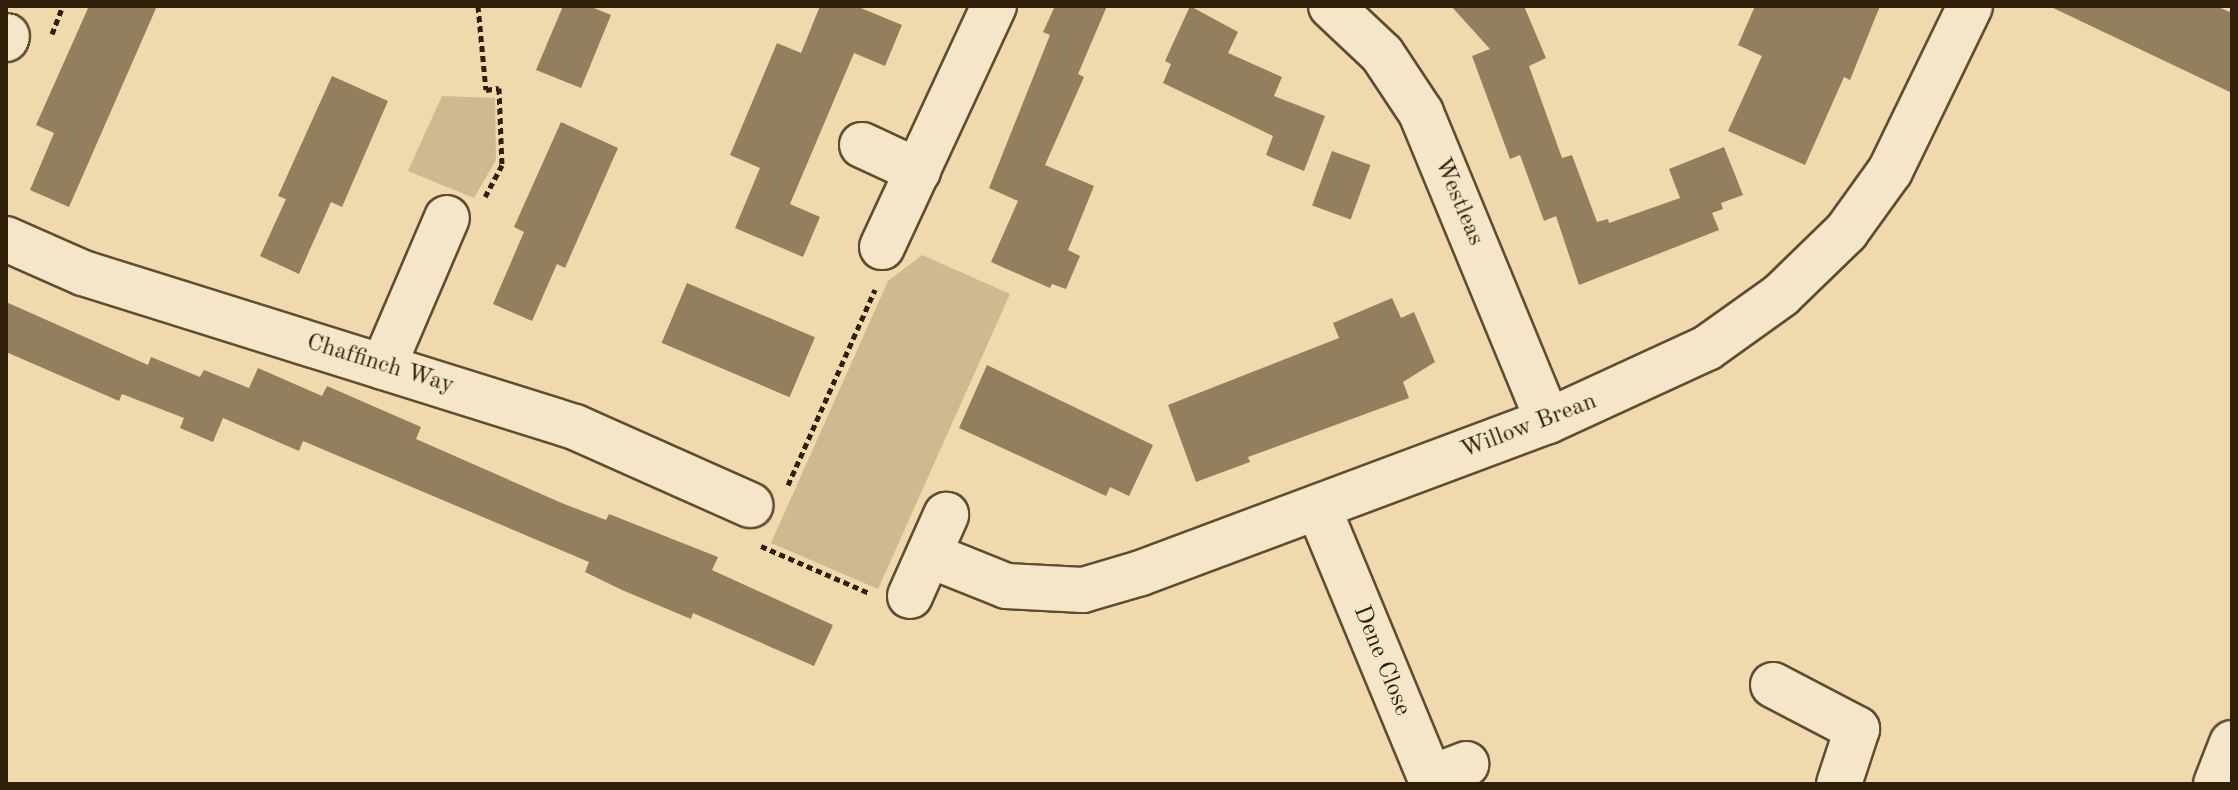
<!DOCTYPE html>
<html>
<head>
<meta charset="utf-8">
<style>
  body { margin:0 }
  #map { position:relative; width:2238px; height:790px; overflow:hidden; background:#f0d9ad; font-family:"Old Standard TT",serif }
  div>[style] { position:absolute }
  .green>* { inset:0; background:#cfb991 }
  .building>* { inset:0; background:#937f5e; transform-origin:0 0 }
  .path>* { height:5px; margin-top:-2.5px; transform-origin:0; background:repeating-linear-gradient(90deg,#2f1e08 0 6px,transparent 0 10px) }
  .roads { filter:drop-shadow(2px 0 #5f4d31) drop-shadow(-2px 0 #5f4d31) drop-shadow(0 2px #5f4d31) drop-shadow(0 -2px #5f4d31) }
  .minor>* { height:44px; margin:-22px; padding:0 22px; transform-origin:22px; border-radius:22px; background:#f5e6ca }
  span { translate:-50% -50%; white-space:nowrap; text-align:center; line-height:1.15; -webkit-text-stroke:8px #f5e6ca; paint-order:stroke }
  .street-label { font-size:24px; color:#2f1e08 }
  .frame { position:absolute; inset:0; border:8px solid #2f1e08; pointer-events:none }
</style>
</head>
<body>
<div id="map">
  <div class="green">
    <i style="clip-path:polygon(442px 96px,495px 98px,496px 160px,474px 198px,408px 171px)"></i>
    <i style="clip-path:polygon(922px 255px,1010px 294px,878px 589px,771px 543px,888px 281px)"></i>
  </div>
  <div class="building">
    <i style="clip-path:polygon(89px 6px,157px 6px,69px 207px,30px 190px,54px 133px,36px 125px)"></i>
    <i style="clip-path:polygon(563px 6px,589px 6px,611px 15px,581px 88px,536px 70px)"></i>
    <i style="clip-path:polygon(820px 6px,856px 6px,902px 25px,885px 66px,854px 53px,790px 204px,820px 217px,803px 257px,735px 228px,760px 168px,730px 155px,777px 43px,801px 53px)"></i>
    <i style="clip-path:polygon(1055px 6px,1107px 6px,1078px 74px,1084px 77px,1045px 165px,1094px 186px,1068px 250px,1080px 256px,1066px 289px,1052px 284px,1050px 288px,991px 262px,1018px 201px,989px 188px,1050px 35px,1043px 32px)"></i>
    <i style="clip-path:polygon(1190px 6px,1238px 32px,1228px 53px,1282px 77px,1274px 96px,1325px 116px,1304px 171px,1266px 155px,1273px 136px,1163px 83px,1171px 64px,1165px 61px)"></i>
    <i style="clip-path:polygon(1451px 6px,1524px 6px,1546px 58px,1529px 66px,1562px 158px,1572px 155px,1597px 222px,1608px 219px,1609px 223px,1680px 198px,1669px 169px,1724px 147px,1743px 195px,1721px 203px,1723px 209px,1712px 213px,1719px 230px,1579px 285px,1556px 216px,1544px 221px,1520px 155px,1510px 159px,1472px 56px,1490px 49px)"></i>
    <i style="clip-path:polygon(1755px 6px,1880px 6px,1850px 80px,1844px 77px,1805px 165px,1728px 131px,1762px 56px,1738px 45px)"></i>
    <i style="clip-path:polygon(2049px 6px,2216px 6px,2232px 13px,2232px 93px)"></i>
    <i style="clip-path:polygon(332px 76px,388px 101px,342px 207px,331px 202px,299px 274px,260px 256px,286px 199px,278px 196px)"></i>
    <i style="clip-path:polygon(561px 122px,618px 148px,565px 268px,557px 264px,532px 321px,493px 304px,524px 232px,514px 227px)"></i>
    <i style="left:1332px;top:151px;width:41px;height:58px;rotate:20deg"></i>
    <i style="left:687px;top:283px;width:139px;height:65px;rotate:23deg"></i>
    <i style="clip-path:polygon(1392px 298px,1401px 318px,1414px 312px,1435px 362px,1403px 382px,1409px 398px,1248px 457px,1250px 462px,1196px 482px,1168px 405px,1339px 338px,1333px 323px)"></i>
    <i style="clip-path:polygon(6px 302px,148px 365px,151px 357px,200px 377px,204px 370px,249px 388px,258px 368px,322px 396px,327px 386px,421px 427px,416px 439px,564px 504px,606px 520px,609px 514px,718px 557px,712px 570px,833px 625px,814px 666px,693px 613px,691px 619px,622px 590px,585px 572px,589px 562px,303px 441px,299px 451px,223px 418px,213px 442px,180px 428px,184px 418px,122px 394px,119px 401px,6px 352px)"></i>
    <i style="clip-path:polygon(987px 365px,1153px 445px,1129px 496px,1110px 487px,1106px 496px,959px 428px)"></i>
  </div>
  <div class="path">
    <i style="left:478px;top:6px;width:84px;rotate:84.6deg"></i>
    <i style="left:486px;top:90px;width:13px;rotate:-9deg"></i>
    <i style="left:499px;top:88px;width:77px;rotate:87.8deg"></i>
    <i style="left:502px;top:165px;width:36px;rotate:118deg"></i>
    <i style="left:52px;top:34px;width:30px;rotate:-69deg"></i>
    <i style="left:788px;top:485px;width:214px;rotate:-66deg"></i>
    <i style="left:761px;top:546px;width:118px;rotate:23.5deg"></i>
  </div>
  <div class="roads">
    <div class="minor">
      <i style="left:1331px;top:6px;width:70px;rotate:43.3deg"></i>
      <i style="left:1382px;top:54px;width:71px;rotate:56.5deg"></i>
      <i style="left:1421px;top:113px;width:333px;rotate:67.6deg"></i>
      <i style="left:6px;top:39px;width:3px;rotate:-72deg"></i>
      <i style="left:862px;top:145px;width:62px;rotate:24.9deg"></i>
      <i style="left:6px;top:239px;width:84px;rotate:23.8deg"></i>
      <i style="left:83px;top:273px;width:516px;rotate:17.38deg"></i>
      <i style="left:575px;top:427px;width:192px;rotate:24deg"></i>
      <i style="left:882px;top:247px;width:266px;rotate:-65.1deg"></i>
      <i style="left:383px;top:367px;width:162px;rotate:-66.8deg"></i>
      <i style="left:1318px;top:507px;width:293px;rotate:67.5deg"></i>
      <i style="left:1430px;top:778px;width:39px;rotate:-21deg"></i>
      <i style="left:929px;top:555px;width:83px;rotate:21.9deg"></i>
      <i style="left:1006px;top:586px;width:77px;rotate:3deg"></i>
      <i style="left:1083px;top:590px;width:60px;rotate:-16.3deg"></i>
      <i style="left:1141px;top:573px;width:434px;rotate:-20.5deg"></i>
      <i style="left:1548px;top:421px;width:175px;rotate:-24.7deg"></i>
      <i style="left:1707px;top:348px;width:91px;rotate:-35.6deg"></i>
      <i style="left:1781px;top:295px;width:91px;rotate:-44.1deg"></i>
      <i style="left:1846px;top:232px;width:75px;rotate:-54.2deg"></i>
      <i style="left:1890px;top:171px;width:183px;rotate:-64.1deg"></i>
      <i style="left:910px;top:596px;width:89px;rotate:-66deg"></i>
      <i style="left:1773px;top:685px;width:95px;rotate:27.6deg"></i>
      <i style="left:1857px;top:729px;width:58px;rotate:108.1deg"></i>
      <i style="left:2216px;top:784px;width:44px;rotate:-68.7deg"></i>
    </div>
  </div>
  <div class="street-label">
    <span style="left:1458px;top:202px;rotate:67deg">Westleas</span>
    <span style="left:380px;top:365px;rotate:17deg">Chaffinch Way</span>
    <span style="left:1529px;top:427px;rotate:-21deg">Willow Brean</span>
    <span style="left:1381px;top:661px;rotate:68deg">Dene Close</span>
  </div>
  <div class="frame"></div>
</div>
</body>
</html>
